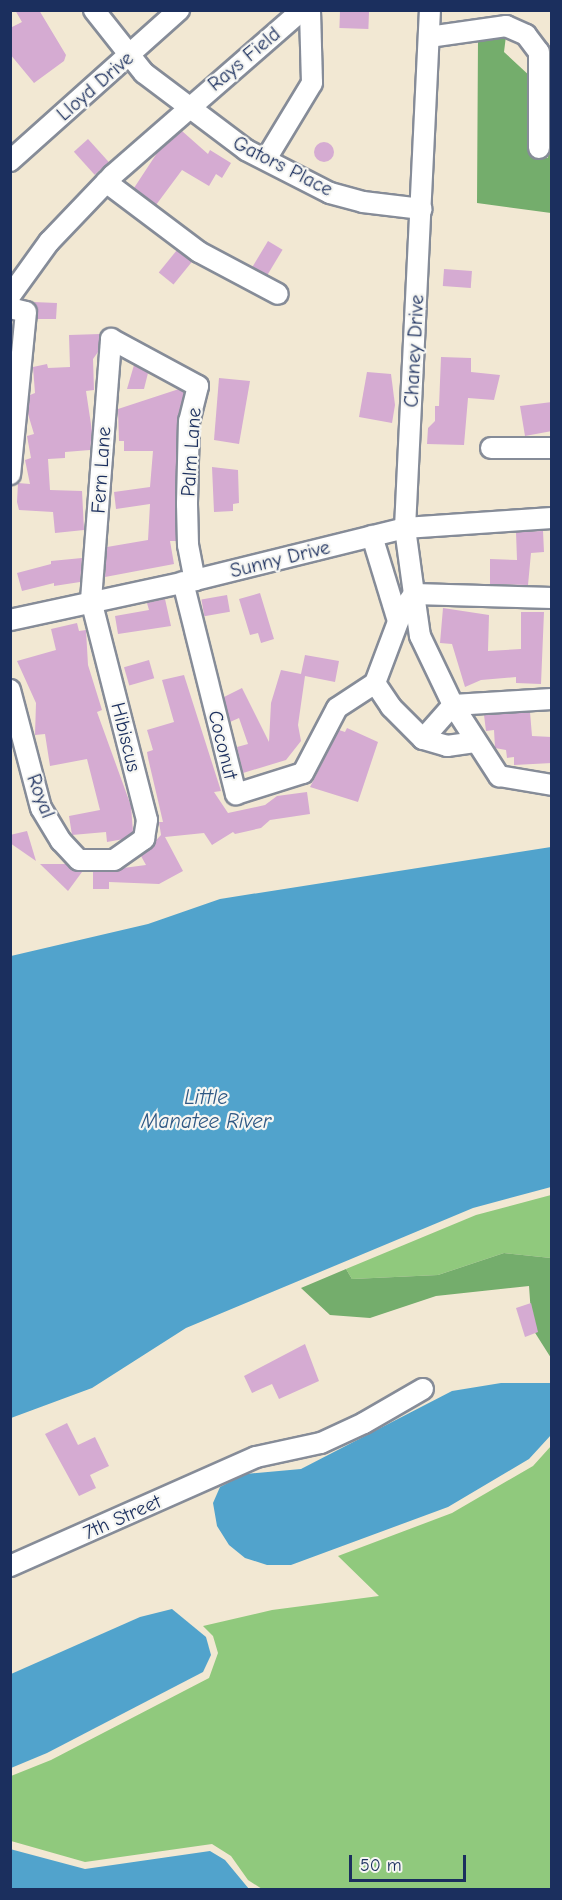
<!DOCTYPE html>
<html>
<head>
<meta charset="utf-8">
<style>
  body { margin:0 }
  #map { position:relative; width:562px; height:1900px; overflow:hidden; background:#f2e8d3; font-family:"Comic Neue",sans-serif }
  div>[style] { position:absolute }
  .green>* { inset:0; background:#90c97d }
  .forest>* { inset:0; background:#74ad6c }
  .water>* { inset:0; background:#51a3cc }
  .building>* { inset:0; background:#d5abd2; transform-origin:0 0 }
  .round { border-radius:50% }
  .roads { filter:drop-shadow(2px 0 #868c98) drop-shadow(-2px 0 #868c98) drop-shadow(0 2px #868c98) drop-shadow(0 -2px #868c98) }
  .minor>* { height:20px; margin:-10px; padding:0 10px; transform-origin:10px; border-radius:10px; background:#fff }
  span { translate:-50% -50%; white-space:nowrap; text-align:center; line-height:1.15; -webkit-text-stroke:4.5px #f6f6f2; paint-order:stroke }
  .street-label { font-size:20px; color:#1b2f5e }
  .water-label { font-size:21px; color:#2e5884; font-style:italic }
  .frame { position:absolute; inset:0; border:12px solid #1b2f5e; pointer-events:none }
  .scale { position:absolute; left:349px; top:1855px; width:117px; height:27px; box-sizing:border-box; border:3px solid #1b2f5e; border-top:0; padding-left:8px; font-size:18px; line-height:21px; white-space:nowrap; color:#1b2f5e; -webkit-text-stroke:4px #f6f6f2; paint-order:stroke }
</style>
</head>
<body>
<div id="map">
  <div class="green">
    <i style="clip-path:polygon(551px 1195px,551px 1258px,504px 1253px,438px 1275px,352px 1279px,346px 1269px,476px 1215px)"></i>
    <i style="clip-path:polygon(551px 1446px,551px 1889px,262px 1889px,248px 1880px,231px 1856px,212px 1844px,85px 1862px,11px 1841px,11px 1776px,51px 1760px,209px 1678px,218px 1653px,213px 1636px,203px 1626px,272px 1610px,379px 1596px,338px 1556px,452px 1513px,533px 1466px)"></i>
  </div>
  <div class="forest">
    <i style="clip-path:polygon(506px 36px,504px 52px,532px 78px,531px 156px,548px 158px,551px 85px,551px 213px,477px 203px,478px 38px)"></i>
    <i style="clip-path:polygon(504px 1253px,551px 1258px,551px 1358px,532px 1328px,529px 1286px,436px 1296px,370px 1318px,330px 1315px,301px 1288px,346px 1269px,352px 1279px,438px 1275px)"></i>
  </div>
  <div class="water">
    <i style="clip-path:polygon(551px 847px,551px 1187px,473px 1208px,186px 1328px,92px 1388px,11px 1418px,11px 956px,148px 924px,220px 899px)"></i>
    <i style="clip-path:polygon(501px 1383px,551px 1383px,551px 1435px,529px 1459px,448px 1507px,291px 1565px,267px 1565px,245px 1558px,229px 1545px,217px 1526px,213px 1503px,220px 1487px,245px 1474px,301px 1469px,452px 1391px)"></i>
    <i style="clip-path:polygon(172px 1609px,206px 1637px,211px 1655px,203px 1672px,47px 1753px,11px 1768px,11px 1674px,140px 1617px)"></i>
    <i style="clip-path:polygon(10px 1849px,85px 1869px,210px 1851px,225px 1860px,249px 1889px,11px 1889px)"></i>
  </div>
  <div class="building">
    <i style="clip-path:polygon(15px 10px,39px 10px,66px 55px,64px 61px,34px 83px,10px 54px,10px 28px,22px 22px)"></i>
    <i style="left:340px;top:11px;width:29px;height:17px;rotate:2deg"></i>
    <i style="clip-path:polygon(182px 131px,208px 154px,210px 150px,231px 163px,222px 178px,216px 174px,209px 186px,182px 170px,156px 205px,134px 188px,157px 153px)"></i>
    <i style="left:88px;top:139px;width:31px;height:19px;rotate:48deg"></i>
    <i class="round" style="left:314px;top:142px;width:20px;height:20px"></i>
    <i style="left:268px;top:241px;width:17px;height:31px;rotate:31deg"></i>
    <i style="left:177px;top:250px;width:19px;height:29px;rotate:39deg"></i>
    <i style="left:444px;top:269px;width:28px;height:17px;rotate:4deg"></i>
    <i style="clip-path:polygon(33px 302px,57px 303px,56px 319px,37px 319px)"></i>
    <i style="clip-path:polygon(100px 334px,98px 352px,93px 359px,94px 390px,86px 391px,92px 431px,90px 450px,65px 452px,65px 458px,48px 459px,50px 490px,82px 491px,84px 530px,55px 533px,53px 512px,19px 510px,17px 502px,18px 483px,30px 484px,25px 460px,31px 458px,27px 436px,34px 434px,28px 414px,30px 395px,35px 393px,33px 367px,47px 364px,48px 368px,70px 367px,69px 335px)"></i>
    <i style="clip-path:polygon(441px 357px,471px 358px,471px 372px,500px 375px,494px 400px,468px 398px,464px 445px,427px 444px,428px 428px,435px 421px,435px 406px,439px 406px)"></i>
    <i style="clip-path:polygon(134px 365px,148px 373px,144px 389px,127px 389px)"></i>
    <i style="clip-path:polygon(367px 372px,391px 374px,395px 405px,392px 423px,359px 417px)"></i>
    <i style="clip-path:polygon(219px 378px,250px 381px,239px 444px,214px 440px)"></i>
    <i style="clip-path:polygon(179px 389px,184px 392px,177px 421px,176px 541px,170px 541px,174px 564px,105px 577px,107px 547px,148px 540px,150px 504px,116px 509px,114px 492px,150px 487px,153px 451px,124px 451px,124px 441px,119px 441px,118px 409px)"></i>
    <i style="clip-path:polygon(552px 402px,552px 431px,525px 436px,520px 406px)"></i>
    <i style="clip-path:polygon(212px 467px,238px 470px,239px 503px,233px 504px,233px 511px,214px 512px)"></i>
    <i style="clip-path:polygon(543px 531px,544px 552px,531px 553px,528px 585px,490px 584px,490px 559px,517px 560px,516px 532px)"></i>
    <i style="clip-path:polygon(82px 558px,80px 582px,54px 586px,54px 583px,22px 591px,17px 573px,51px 564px,51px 561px)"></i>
    <i style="clip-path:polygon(260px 593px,274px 639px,261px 643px,258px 633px,250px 635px,239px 599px)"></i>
    <i style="left:227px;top:595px;width:17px;height:26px;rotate:80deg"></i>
    <i style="clip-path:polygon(165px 599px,171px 626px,118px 634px,115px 616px,149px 610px,147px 603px)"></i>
    <i style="clip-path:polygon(443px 608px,489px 615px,488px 651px,521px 649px,521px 612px,544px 612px,541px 684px,516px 683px,516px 677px,481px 680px,465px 687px,452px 644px,440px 643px)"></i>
    <i style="clip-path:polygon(77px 623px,79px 631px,86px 630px,88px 665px,102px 710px,97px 712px,131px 806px,133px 832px,124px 839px,107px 842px,106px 832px,72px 835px,69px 816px,100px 810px,87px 759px,50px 766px,45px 734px,35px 735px,36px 703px,17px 661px,56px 650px,51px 629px)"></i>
    <i style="clip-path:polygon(305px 655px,339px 661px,335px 682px,305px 676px,298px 725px,301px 741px,286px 760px,243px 773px,237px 747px,248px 744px,239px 718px,230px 722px,224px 697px,242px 688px,269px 742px,271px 703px,281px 670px,301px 674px)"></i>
    <i style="left:149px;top:660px;width:19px;height:26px;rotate:74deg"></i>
    <i style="clip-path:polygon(184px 675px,221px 791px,214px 792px,228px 813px,265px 805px,277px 796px,307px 792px,310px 814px,270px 820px,261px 828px,235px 834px,233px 832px,212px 845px,204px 833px,165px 837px,183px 871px,159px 884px,109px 882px,109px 889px,93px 889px,93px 872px,146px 865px,141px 856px,161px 835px,159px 822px,163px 822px,148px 758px,147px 752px,153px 750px,147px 730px,174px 722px,162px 680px)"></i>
    <i style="clip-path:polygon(530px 712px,532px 736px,552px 737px,552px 763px,514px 765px,514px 757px,507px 758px,506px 750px,495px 748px,494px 730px,486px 731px,484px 715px)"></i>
    <i style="clip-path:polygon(347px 728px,378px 742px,358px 802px,310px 787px,339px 730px,345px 732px)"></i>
    <i style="clip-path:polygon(27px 831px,36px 861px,10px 843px,10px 835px)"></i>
    <i style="clip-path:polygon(40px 864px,66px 864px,82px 872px,68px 891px)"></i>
    <i style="clip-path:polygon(531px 1303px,538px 1332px,525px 1337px,516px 1308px)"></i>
    <i style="clip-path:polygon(305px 1344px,319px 1381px,279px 1399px,272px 1384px,252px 1393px,244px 1376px)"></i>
    <i style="clip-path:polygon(67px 1423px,78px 1445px,95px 1437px,109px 1466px,90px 1475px,96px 1488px,79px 1496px,45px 1434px)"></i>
  </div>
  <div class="roads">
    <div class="minor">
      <i style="left:94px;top:10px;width:80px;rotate:51.6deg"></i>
      <i style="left:144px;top:73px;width:128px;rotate:37deg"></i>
      <i style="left:246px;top:150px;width:94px;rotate:27.1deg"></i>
      <i style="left:330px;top:193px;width:34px;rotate:15deg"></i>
      <i style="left:363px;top:202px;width:59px;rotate:6.8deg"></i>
      <i style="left:429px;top:37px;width:78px;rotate:-8.1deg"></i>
      <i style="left:506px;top:26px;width:22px;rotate:24deg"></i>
      <i style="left:526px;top:35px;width:21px;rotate:53deg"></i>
      <i style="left:539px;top:52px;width:96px;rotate:90deg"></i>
      <i style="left:266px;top:159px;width:89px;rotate:-58.8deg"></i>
      <i style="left:312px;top:83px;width:73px;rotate:-91.6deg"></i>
      <i style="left:10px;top:161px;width:227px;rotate:-41.8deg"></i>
      <i style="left:106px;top:182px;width:116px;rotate:37deg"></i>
      <i style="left:199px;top:252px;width:89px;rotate:28deg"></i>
      <i style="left:10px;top:296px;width:67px;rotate:-54.2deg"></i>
      <i style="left:49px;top:242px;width:93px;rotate:-46.3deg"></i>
      <i style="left:113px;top:175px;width:251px;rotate:-41.1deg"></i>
      <i style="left:10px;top:308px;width:16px;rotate:14deg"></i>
      <i style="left:26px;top:312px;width:163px;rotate:95.6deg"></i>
      <i style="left:491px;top:448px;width:61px"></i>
      <i style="left:372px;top:536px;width:89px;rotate:73deg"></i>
      <i style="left:183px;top:582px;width:219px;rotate:76deg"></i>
      <i style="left:236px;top:794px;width:70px;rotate:-17.4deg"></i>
      <i style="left:303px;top:773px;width:73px;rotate:-62.4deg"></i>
      <i style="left:337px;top:708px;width:45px;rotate:-33.3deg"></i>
      <i style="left:552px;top:598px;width:138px;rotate:-178.3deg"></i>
      <i style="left:414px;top:594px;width:42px;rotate:81.9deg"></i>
      <i style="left:420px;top:636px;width:76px;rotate:64.4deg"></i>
      <i style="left:453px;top:705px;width:99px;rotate:-3.5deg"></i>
      <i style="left:10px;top:620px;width:189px;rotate:-12.2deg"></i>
      <i style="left:195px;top:580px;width:216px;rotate:-13.9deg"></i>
      <i style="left:405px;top:528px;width:147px;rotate:-3.9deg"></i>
      <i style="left:375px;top:683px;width:77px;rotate:-69.4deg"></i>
      <i style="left:402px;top:611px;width:21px;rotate:-55deg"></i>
      <i style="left:414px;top:594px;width:67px;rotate:-97.8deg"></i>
      <i style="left:405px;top:528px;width:519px;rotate:-87.24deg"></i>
      <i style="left:375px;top:683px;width:29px;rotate:56deg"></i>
      <i style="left:391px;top:707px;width:45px;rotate:45deg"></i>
      <i style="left:423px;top:739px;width:45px;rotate:-48.6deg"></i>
      <i style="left:453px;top:705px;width:85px;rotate:57.1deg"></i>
      <i style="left:499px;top:776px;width:54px;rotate:9.6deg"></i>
      <i style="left:10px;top:690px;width:122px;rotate:75.3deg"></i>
      <i style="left:41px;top:808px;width:39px;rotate:59deg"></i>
      <i style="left:61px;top:841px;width:26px;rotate:47deg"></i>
      <i style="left:79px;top:860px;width:35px"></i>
      <i style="left:114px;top:860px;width:37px;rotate:-35deg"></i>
      <i style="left:144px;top:839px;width:19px;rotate:-81deg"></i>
      <i style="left:147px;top:820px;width:227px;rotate:-104.3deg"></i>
      <i style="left:91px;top:600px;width:262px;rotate:-85.6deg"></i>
      <i style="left:111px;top:339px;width:99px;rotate:28.4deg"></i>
      <i style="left:198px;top:386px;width:36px;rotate:104deg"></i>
      <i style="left:189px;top:421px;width:83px;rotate:91.4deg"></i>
      <i style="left:187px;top:504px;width:41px;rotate:88.6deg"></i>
      <i style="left:188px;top:545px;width:36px;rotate:79deg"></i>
      <i style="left:423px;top:739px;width:25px;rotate:16deg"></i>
      <i style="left:447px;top:746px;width:28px;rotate:-8deg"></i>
      <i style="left:10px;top:1566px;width:269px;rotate:-23.9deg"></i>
      <i style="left:256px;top:1457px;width:66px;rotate:-12.2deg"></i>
      <i style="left:321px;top:1443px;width:47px;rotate:-24.9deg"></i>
      <i style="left:364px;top:1423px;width:68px;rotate:-30deg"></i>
    </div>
  </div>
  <div class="street-label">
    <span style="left:244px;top:59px;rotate:-40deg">Rays Field</span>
    <span style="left:95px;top:86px;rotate:-41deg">Lloyd Drive</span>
    <span style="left:283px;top:166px;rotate:27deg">Gators Place</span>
    <span style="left:414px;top:351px;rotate:-87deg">Chaney Drive</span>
    <span style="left:191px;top:452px;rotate:-86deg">Palm Lane</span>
    <span style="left:101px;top:470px;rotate:-86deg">Fern Lane</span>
    <span style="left:280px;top:559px;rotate:-14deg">Sunny Drive</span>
    <span style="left:126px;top:737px;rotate:76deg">Hibiscus</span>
    <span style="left:223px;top:745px;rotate:76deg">Coconut</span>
    <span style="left:41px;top:796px;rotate:69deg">Royal</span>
    <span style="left:122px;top:1517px;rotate:-24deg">7th Street</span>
  </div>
  <div class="water-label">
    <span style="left:206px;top:1109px">Little<br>Manatee River</span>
  </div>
  <div class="frame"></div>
  <div class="scale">50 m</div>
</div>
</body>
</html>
